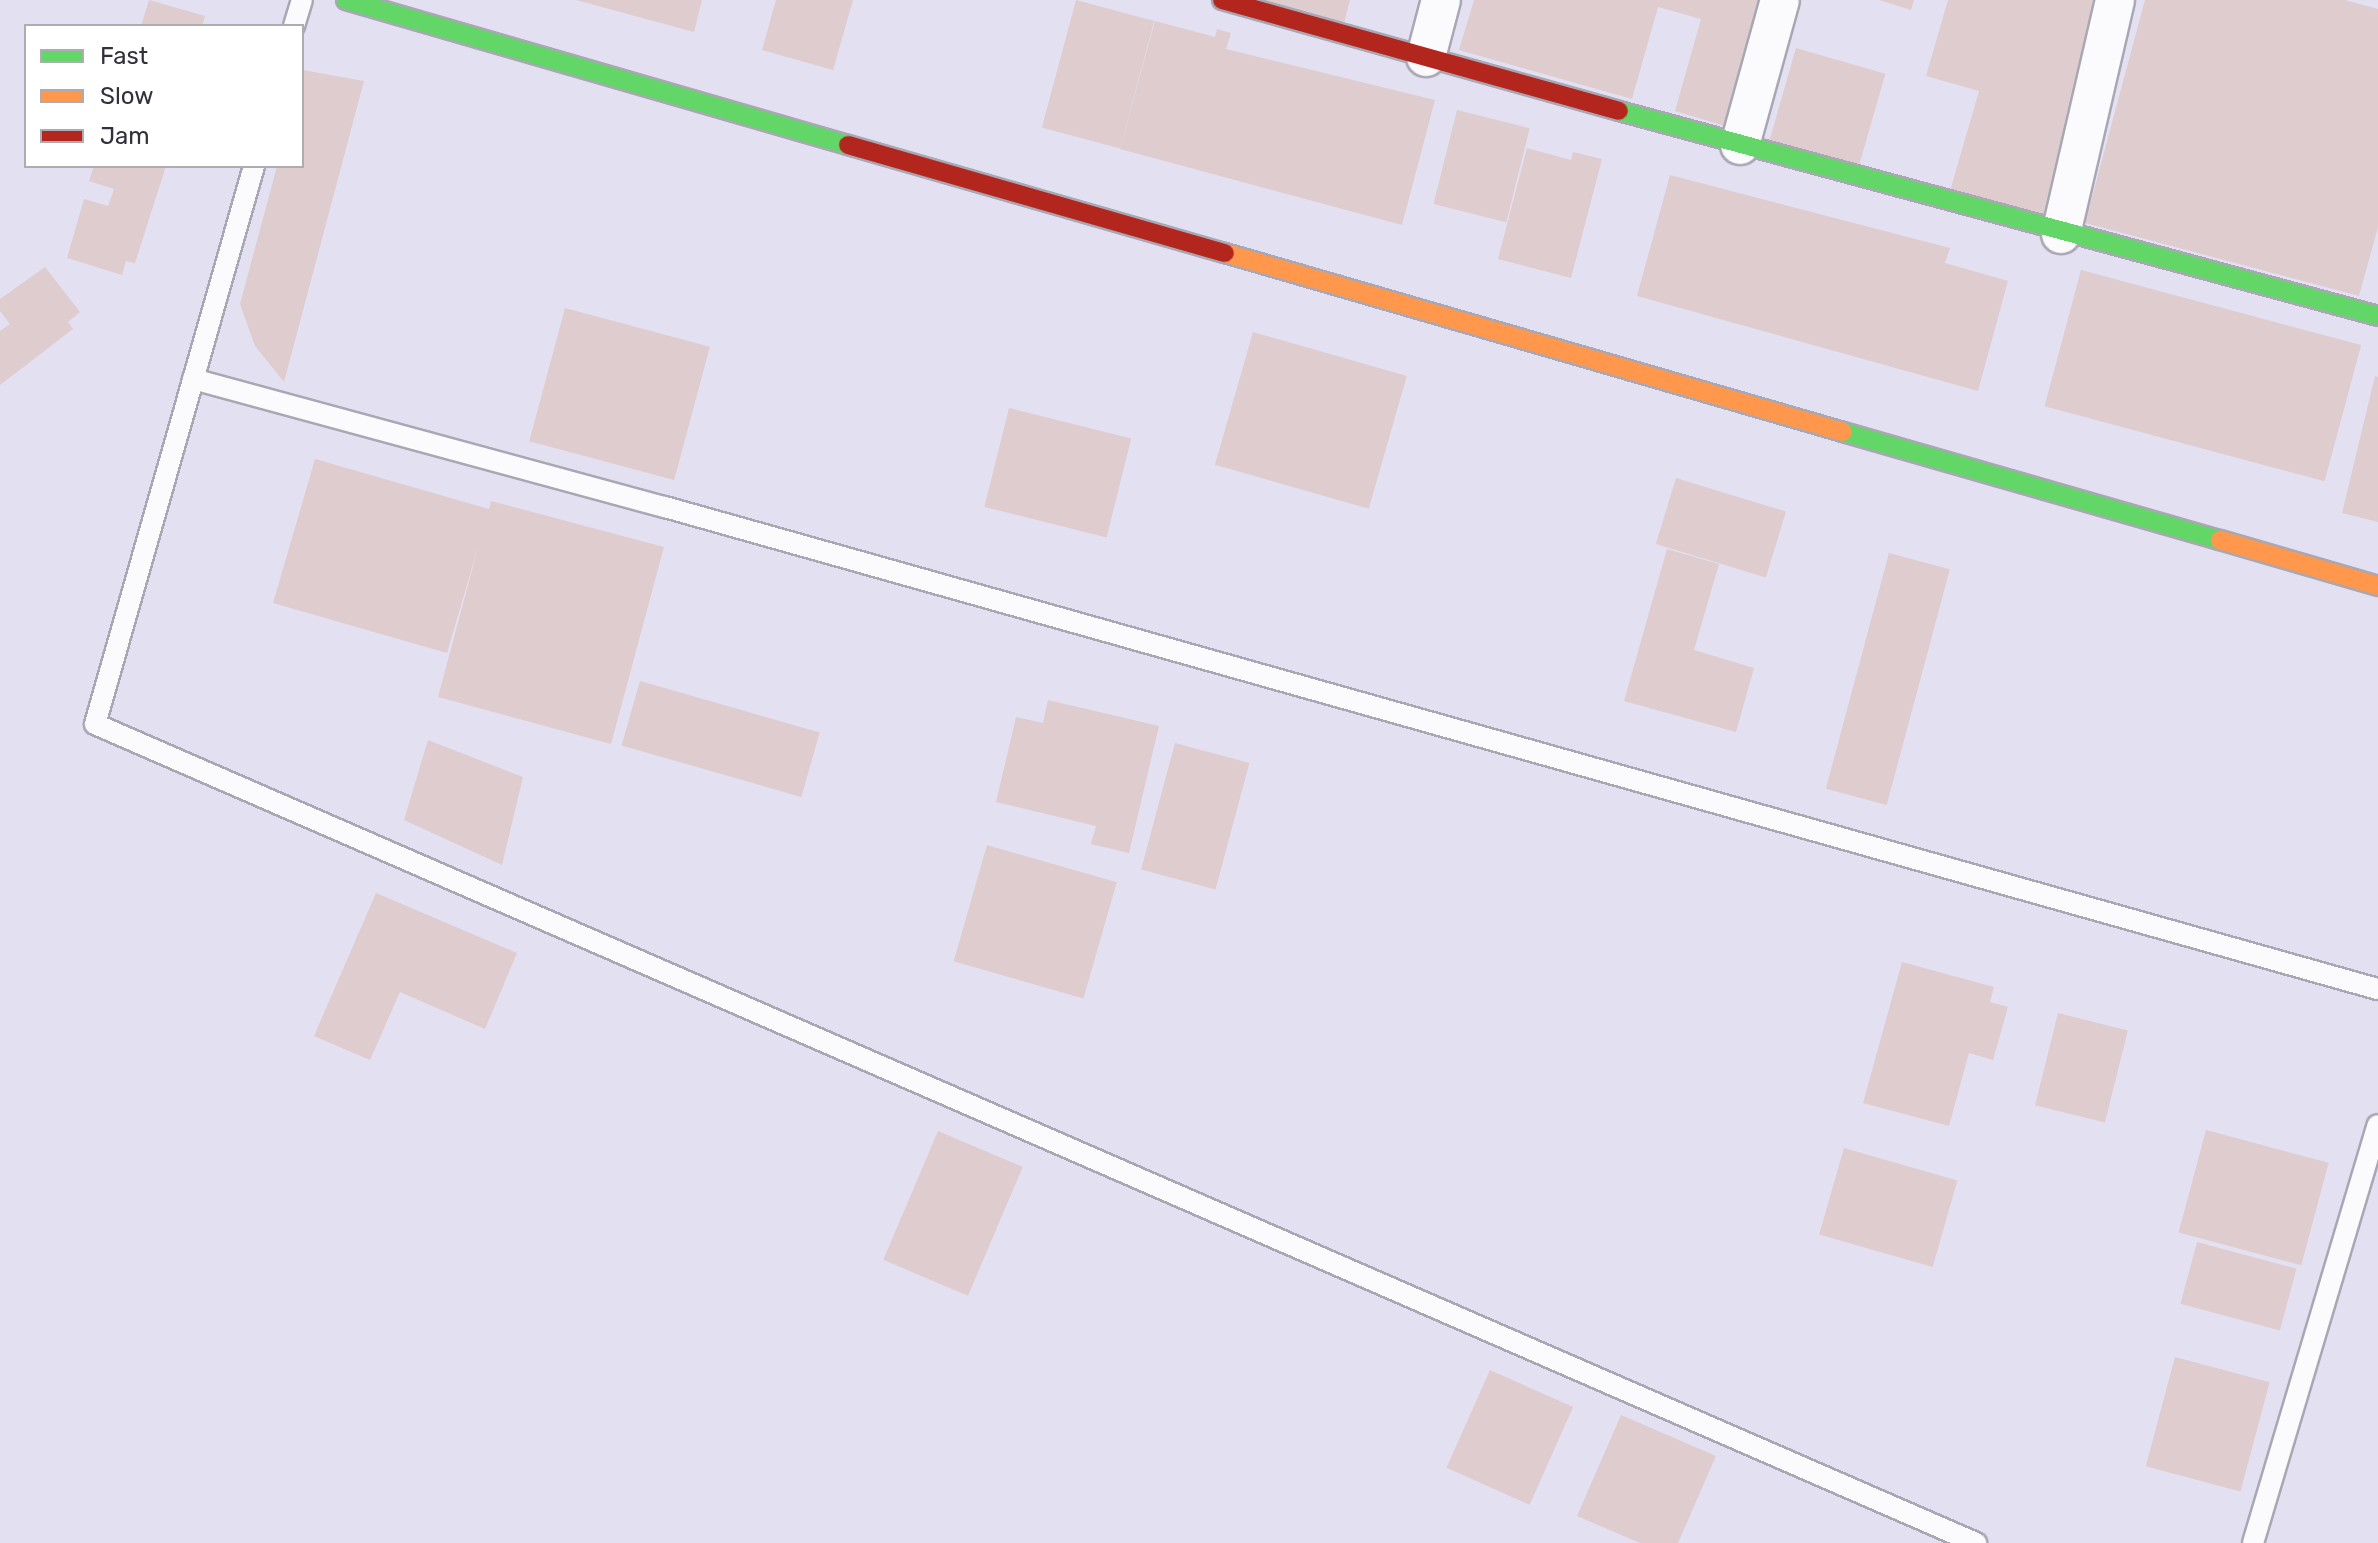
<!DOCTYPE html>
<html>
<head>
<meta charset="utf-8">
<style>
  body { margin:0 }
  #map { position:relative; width:2378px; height:1543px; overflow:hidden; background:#e3e1f1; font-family:Rubik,sans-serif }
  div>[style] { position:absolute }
  .building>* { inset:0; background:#deccce; transform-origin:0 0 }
  .roads { filter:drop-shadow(2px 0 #a8a7b3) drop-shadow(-2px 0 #a8a7b3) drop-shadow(0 2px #a8a7b3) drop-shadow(0 -2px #a8a7b3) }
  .lane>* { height:20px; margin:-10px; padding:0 10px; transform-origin:10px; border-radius:10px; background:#fbfafd }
  .street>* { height:38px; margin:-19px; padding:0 19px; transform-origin:19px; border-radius:19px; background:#fbfafd }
  .fast>* { height:18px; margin:-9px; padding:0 9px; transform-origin:9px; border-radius:9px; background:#63d668 }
  .slow>* { height:18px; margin:-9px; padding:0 9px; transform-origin:9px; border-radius:9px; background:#ff974d }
  .jam>* { height:18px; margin:-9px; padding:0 9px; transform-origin:9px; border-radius:9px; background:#b3261e }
  span { translate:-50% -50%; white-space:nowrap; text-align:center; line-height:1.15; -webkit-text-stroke:6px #fff; paint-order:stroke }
  .legend { position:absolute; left:24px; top:24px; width:280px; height:144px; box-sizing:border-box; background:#fff; border:2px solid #adacb1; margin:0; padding:10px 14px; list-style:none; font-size:24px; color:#32303b }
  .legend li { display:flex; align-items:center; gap:16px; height:40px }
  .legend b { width:40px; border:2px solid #adacb1 }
</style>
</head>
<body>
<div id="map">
  <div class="building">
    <i style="clip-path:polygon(149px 0,205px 16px,202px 26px,141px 26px)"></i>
    <i style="clip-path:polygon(576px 0,702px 0,694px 32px)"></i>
    <i style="clip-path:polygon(776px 0,853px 0,833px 70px,762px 50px)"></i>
    <i style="left:1076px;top:0;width:81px;height:132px;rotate:15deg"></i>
    <i style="clip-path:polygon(1260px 0,1350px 0,1344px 23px)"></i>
    <i style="clip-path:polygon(1474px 0,1761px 0,1725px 126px,1675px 111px,1701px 19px,1658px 7px,1632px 99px,1459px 50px)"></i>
    <i style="clip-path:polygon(1879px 0,1914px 0,1911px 10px)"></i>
    <i style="clip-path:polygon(1948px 0,2111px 0,2047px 220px,1950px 191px,1979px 91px,1926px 76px)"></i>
    <i style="clip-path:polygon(2145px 0,2345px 0,2378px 9px,2378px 227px,2359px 296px,2085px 223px)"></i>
    <i style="clip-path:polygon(1155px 21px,1215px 37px,1217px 29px,1231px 33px,1226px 49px,1435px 100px,1402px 225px,1120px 149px)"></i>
    <i style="left:1796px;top:48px;width:93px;height:96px;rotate:16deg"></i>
    <i style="clip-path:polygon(303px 70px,364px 81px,284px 382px,255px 346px,240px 304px,277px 166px,302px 166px)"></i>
    <i style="left:1457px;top:110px;width:75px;height:97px;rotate:14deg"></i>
    <i style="clip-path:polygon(1527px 148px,1571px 160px,1573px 152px,1602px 159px,1571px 278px,1498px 259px)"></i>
    <i style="clip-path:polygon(94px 166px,166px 166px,135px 263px,126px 261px,122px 275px,67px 258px,84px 199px,108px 206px,114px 189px,89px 181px)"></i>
    <i style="clip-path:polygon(1670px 175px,1950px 248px,1945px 263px,2008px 281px,1978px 391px,1637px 296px)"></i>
    <i style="clip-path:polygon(45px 267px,80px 312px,68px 322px,73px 329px,0 385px,0 331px,10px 324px,0 311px,0 299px)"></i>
    <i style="left:2081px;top:270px;width:290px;height:141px;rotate:15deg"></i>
    <i style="left:565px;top:308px;width:150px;height:138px;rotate:15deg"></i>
    <i style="left:1253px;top:332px;width:160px;height:138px;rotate:16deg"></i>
    <i style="clip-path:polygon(2375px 376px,2378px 377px,2378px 522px,2342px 513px)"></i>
    <i style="left:1009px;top:408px;width:126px;height:102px;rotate:14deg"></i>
    <i style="clip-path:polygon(315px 459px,489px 509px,491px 501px,664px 547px,611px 744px,438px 697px,479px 544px,447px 653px,273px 603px)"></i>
    <i style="left:1676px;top:478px;width:115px;height:69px;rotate:17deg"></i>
    <i style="clip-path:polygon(1667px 549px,1719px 564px,1694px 650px,1754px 668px,1736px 732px,1624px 701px)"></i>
    <i style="left:1889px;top:553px;width:63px;height:244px;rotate:15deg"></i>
    <i style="left:640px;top:681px;width:187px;height:67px;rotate:16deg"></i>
    <i style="clip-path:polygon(1048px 700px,1159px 726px,1129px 853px,1091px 844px,1096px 826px,996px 802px,1016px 717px,1043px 723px)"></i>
    <i style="clip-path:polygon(428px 740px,523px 777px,502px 865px,404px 820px)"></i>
    <i style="left:1175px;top:743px;width:77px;height:131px;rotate:15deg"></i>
    <i style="left:987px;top:845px;width:135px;height:121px;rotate:16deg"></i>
    <i style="clip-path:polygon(376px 893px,517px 953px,485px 1029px,400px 992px,370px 1060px,314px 1036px)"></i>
    <i style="clip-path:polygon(1902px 962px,1994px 987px,1990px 1002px,2008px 1007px,1993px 1060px,1969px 1053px,1949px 1126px,1863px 1103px)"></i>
    <i style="left:2058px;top:1013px;width:72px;height:95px;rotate:14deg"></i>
    <i style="left:2206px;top:1130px;width:127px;height:106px;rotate:15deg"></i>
    <i style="left:938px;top:1131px;width:92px;height:140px;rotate:23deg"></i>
    <i style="left:1844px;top:1148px;width:118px;height:90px;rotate:16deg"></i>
    <i style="left:2197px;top:1242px;width:103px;height:64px;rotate:15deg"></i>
    <i style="left:2175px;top:1357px;width:98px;height:113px;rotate:15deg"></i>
    <i style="left:1490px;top:1370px;width:91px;height:107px;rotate:24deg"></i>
    <i style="clip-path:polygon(1621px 1415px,1716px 1456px,1678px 1543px,1640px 1543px,1577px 1516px)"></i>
  </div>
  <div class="roads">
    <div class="lane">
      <i style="left:294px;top:26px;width:27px;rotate:-73deg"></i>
      <i style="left:254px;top:166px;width:580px;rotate:105.9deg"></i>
      <i style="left:95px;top:724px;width:2052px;rotate:23.53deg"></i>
      <i style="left:193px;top:379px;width:489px;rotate:15.2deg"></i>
      <i style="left:665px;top:507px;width:1780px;rotate:15.72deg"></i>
      <i style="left:2253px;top:1543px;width:436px;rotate:-73.4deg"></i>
    </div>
    <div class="street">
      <i style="left:1426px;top:57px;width:59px;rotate:-75.3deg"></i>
      <i style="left:1740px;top:145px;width:150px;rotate:-74.6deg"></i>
      <i style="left:2061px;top:234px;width:240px;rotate:-77deg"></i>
    </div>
    <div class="fast">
      <i style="left:346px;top:0;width:523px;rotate:16.11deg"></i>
      <i style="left:1619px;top:111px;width:786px;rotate:15.11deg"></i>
      <i style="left:1843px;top:432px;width:392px;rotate:16deg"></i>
    </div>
    <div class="slow">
      <i style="left:1225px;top:253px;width:643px;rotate:16.15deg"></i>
      <i style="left:2220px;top:540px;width:165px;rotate:16.2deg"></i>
    </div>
    <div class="jam">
      <i style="left:1222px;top:0;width:412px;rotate:15.6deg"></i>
      <i style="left:848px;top:145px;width:392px;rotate:16deg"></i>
    </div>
  </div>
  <ul class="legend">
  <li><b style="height:10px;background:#63d668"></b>Fast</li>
  <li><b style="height:10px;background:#ff974d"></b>Slow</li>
  <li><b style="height:10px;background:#b3261e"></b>Jam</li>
  </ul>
</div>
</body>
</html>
